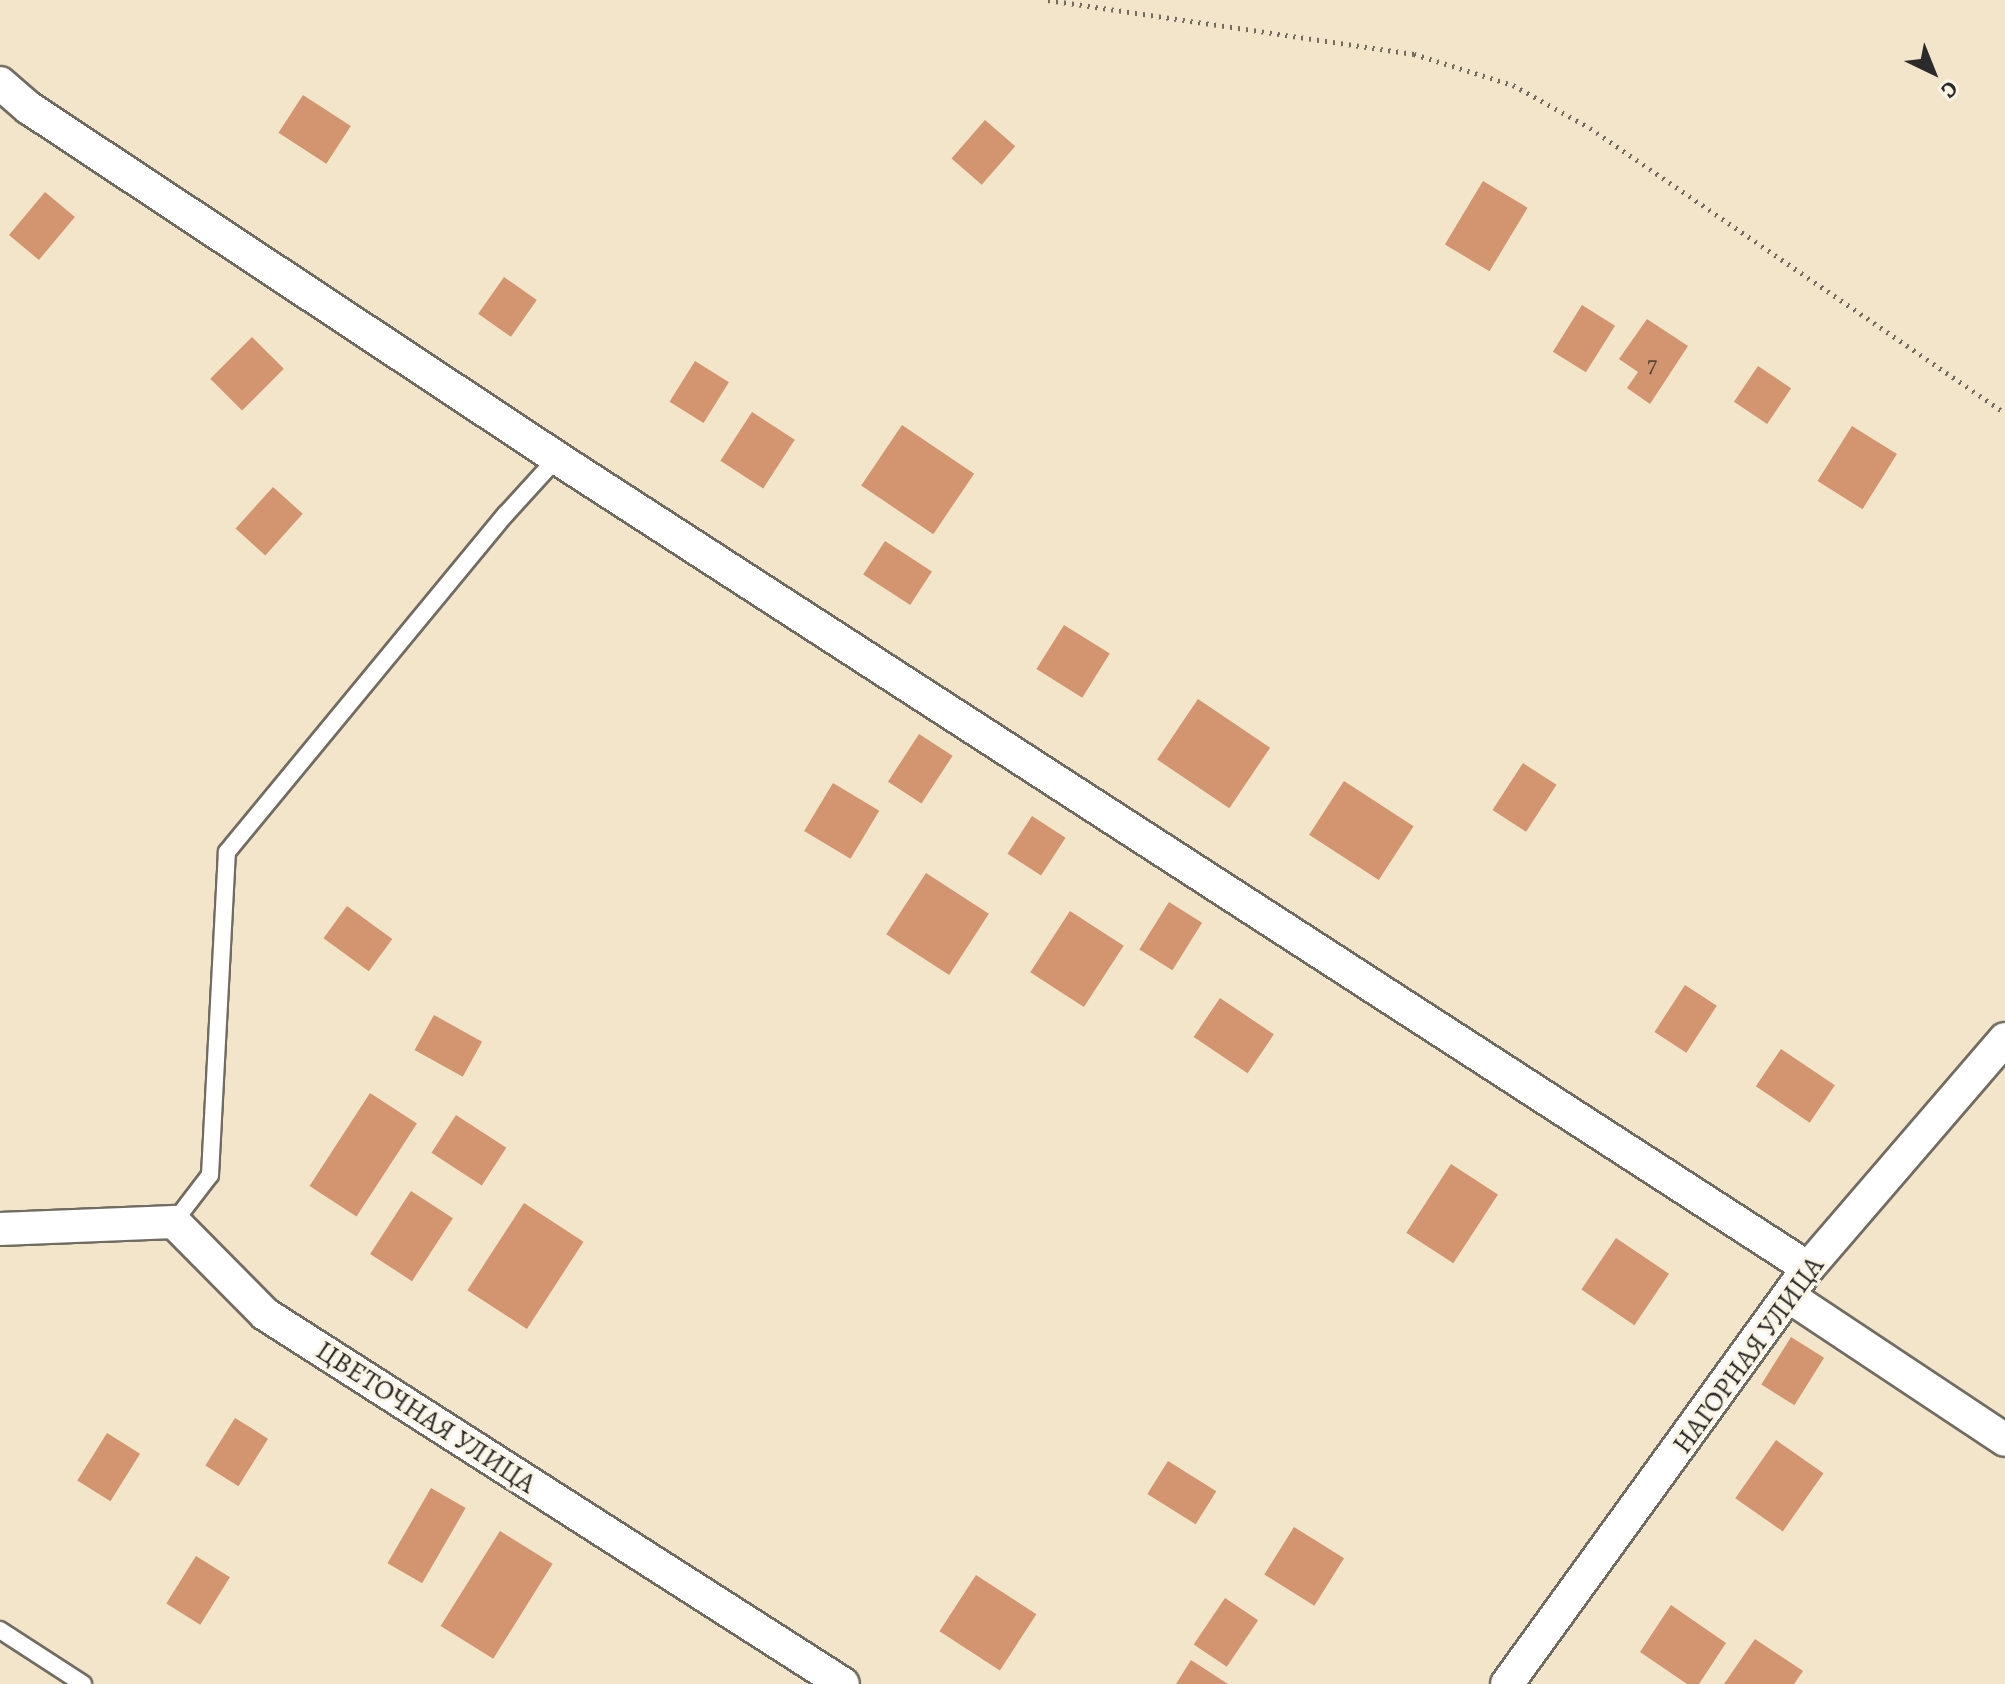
<!DOCTYPE html>
<html>
<head>
<meta charset="utf-8">
<style>
  body { margin:0 }
  #map { position:relative; width:2005px; height:1684px; overflow:hidden; background:#f3e5c9; font-family:Alegreya,serif }
  div>[style] { position:absolute }
  .building>* { inset:0; background:#d2956f; transform-origin:0 0 }
  .path>* { height:5px; margin-top:-2.5px; transform-origin:0; background:repeating-linear-gradient(90deg,#716c62 0 2px,transparent 0 8px) }
  .roads { filter:drop-shadow(2px 0 #716c62) drop-shadow(-2px 0 #716c62) drop-shadow(0 2px #716c62) drop-shadow(0 -2px #716c62) }
  .service>* { height:16px; margin:-8px; padding:0 8px; transform-origin:8px; border-radius:8px; background:#fff }
  .minor>* { height:32px; margin:-16px; padding:0 16px; transform-origin:16px; border-radius:16px; background:#fff }
  span { translate:-50% -50%; white-space:nowrap; text-align:center; line-height:1.15; -webkit-text-stroke:6px #fcf5e5; paint-order:stroke }
  .number-label { font-size:24px; color:#55463c }
  .number-label span { -webkit-text-stroke-width:0 }
  .street-label { font-size:28px; color:#2b2b2b }
  .north { position:absolute; left:1893px; top:32px; width:80px; height:80px; -webkit-text-stroke:6px #fcf5e5; paint-order:stroke; rotate:137deg; font-size:22px; font-weight:700; line-height:32px; text-align:center; color:#2b2b2b }
  .north::after { content:''; display:block; margin:auto; width:28px; height:36px; background:#2b2b2b; clip-path:polygon(50% 0,100% 100%,50% 72%,0 100%) }
</style>
</head>
<body>
<div id="map">
  <div class="building">
    <i style="left:303px;top:95px;width:57px;height:45px;rotate:33deg"></i>
    <i style="left:985px;top:120px;width:40px;height:51px;rotate:41deg"></i>
    <i style="left:1483px;top:181px;width:52px;height:74px;rotate:31deg"></i>
    <i style="left:45px;top:192px;width:39px;height:56px;rotate:40deg"></i>
    <i style="left:504px;top:277px;width:40px;height:45px;rotate:35deg"></i>
    <i style="left:1582px;top:305px;width:39px;height:55px;rotate:32deg"></i>
    <i style="clip-path:polygon(1647px 319px,1688px 346px,1650px 404px,1627px 388px,1638px 372px,1619px 359px)"></i>
    <i style="left:252px;top:337px;width:45px;height:59px;rotate:45deg"></i>
    <i style="left:695px;top:361px;width:40px;height:48px;rotate:32deg"></i>
    <i style="left:1758px;top:366px;width:40px;height:43px;rotate:34deg"></i>
    <i style="left:752px;top:412px;width:51px;height:58px;rotate:33deg"></i>
    <i style="left:902px;top:425px;width:87px;height:73px;rotate:34deg"></i>
    <i style="left:1852px;top:426px;width:53px;height:65px;rotate:32deg"></i>
    <i style="left:273px;top:487px;width:40px;height:56px;rotate:42deg"></i>
    <i style="left:885px;top:541px;width:56px;height:40px;rotate:33deg"></i>
    <i style="left:1064px;top:625px;width:54px;height:52px;rotate:32deg"></i>
    <i style="left:1198px;top:699px;width:87px;height:73px;rotate:34deg"></i>
    <i style="left:919px;top:734px;width:40px;height:57px;rotate:33deg"></i>
    <i style="left:1523px;top:763px;width:40px;height:56px;rotate:33deg"></i>
    <i style="left:1344px;top:781px;width:83px;height:64px;rotate:33deg"></i>
    <i style="left:833px;top:783px;width:54px;height:56px;rotate:31deg"></i>
    <i style="left:1032px;top:816px;width:40px;height:45px;rotate:33deg"></i>
    <i style="left:926px;top:873px;width:75px;height:73px;rotate:33deg"></i>
    <i style="left:1169px;top:902px;width:39px;height:56px;rotate:32deg"></i>
    <i style="left:347px;top:906px;width:56px;height:40px;rotate:36deg"></i>
    <i style="left:1070px;top:911px;width:64px;height:73px;rotate:33deg"></i>
    <i style="left:1685px;top:985px;width:38px;height:56px;rotate:33deg"></i>
    <i style="left:1220px;top:998px;width:65px;height:47px;rotate:34deg"></i>
    <i style="left:434px;top:1015px;width:55px;height:40px;rotate:29deg"></i>
    <i style="left:1781px;top:1049px;width:65px;height:45px;rotate:34deg"></i>
    <i style="left:370px;top:1093px;width:56px;height:111px;rotate:33deg"></i>
    <i style="left:456px;top:1115px;width:60px;height:45px;rotate:33deg"></i>
    <i style="left:1451px;top:1164px;width:56px;height:82px;rotate:33deg"></i>
    <i style="left:411px;top:1191px;width:50px;height:75px;rotate:33deg"></i>
    <i style="left:524px;top:1203px;width:71px;height:104px;rotate:33deg"></i>
    <i style="left:1616px;top:1238px;width:64px;height:62px;rotate:34deg"></i>
    <i style="left:1791px;top:1337px;width:39px;height:56px;rotate:32deg"></i>
    <i style="left:235px;top:1418px;width:39px;height:56px;rotate:32deg"></i>
    <i style="left:107px;top:1433px;width:39px;height:56px;rotate:32deg"></i>
    <i style="left:1776px;top:1440px;width:58px;height:71px;rotate:35deg"></i>
    <i style="left:1168px;top:1461px;width:57px;height:39px;rotate:32deg"></i>
    <i style="left:431px;top:1488px;width:40px;height:87px;rotate:30deg"></i>
    <i style="left:1294px;top:1527px;width:59px;height:56px;rotate:32deg"></i>
    <i style="left:500px;top:1531px;width:62px;height:112px;rotate:32deg"></i>
    <i style="left:196px;top:1556px;width:40px;height:56px;rotate:32deg"></i>
    <i style="left:976px;top:1575px;width:72px;height:67px;rotate:33deg"></i>
    <i style="left:1225px;top:1598px;width:40px;height:56px;rotate:34deg"></i>
    <i style="clip-path:polygon(1671px 1605px,1726px 1643px,1699px 1684px,1687px 1684px,1640px 1652px)"></i>
    <i style="clip-path:polygon(1755px 1639px,1803px 1671px,1794px 1684px,1724px 1684px)"></i>
    <i style="clip-path:polygon(1191px 1660px,1228px 1684px,1176px 1684px)"></i>
  </div>
  <div class="path">
    <i style="left:1048px;top:0;width:370px;rotate:8.4deg"></i>
    <i style="left:1414px;top:54px;width:104px;rotate:17.4deg"></i>
    <i style="left:1513px;top:85px;width:88px;rotate:29.2deg"></i>
    <i style="left:1590px;top:128px;width:503px;rotate:34.48deg"></i>
  </div>
  <div class="roads">
    <div class="service">
      <i style="left:174px;top:1222px;width:59px;rotate:-52.5deg"></i>
      <i style="left:210px;top:1175px;width:323px;rotate:-87deg"></i>
      <i style="left:227px;top:852px;width:438px;rotate:-50.5deg"></i>
      <i style="left:506px;top:514px;width:76px;rotate:-47.7deg"></i>
      <i style="left:0;top:1630px;width:99px;rotate:33deg"></i>
    </div>
    <div class="minor">
      <i style="left:0;top:83px;width:38px;rotate:41deg"></i>
      <i style="left:29px;top:108px;width:633px;rotate:33.54deg"></i>
      <i style="left:557px;top:458px;width:1490px;rotate:32.92deg"></i>
      <i style="left:0;top:1229px;width:174px;rotate:-2.3deg"></i>
      <i style="left:174px;top:1222px;width:129px;rotate:45.3deg"></i>
      <i style="left:265px;top:1314px;width:686px;rotate:32.62deg"></i>
      <i style="left:1790px;top:1297px;width:258px;rotate:33.6deg"></i>
      <i style="left:1507px;top:1684px;width:513px;rotate:-54.11deg"></i>
      <i style="left:1808px;top:1268px;width:302px;rotate:-49.3deg"></i>
    </div>
  </div>
  <div class="number-label">
    <span style="left:1652px;top:365px">7</span>
  </div>
  <div class="street-label">
    <span style="left:1748px;top:1355px;rotate:-54deg">НАГОРНАЯ УЛИЦА</span>
    <span style="left:426px;top:1417px;rotate:33deg">ЦВЕТОЧНАЯ УЛИЦА</span>
  </div>
  <div class="north">С</div>
</div>
</body>
</html>
